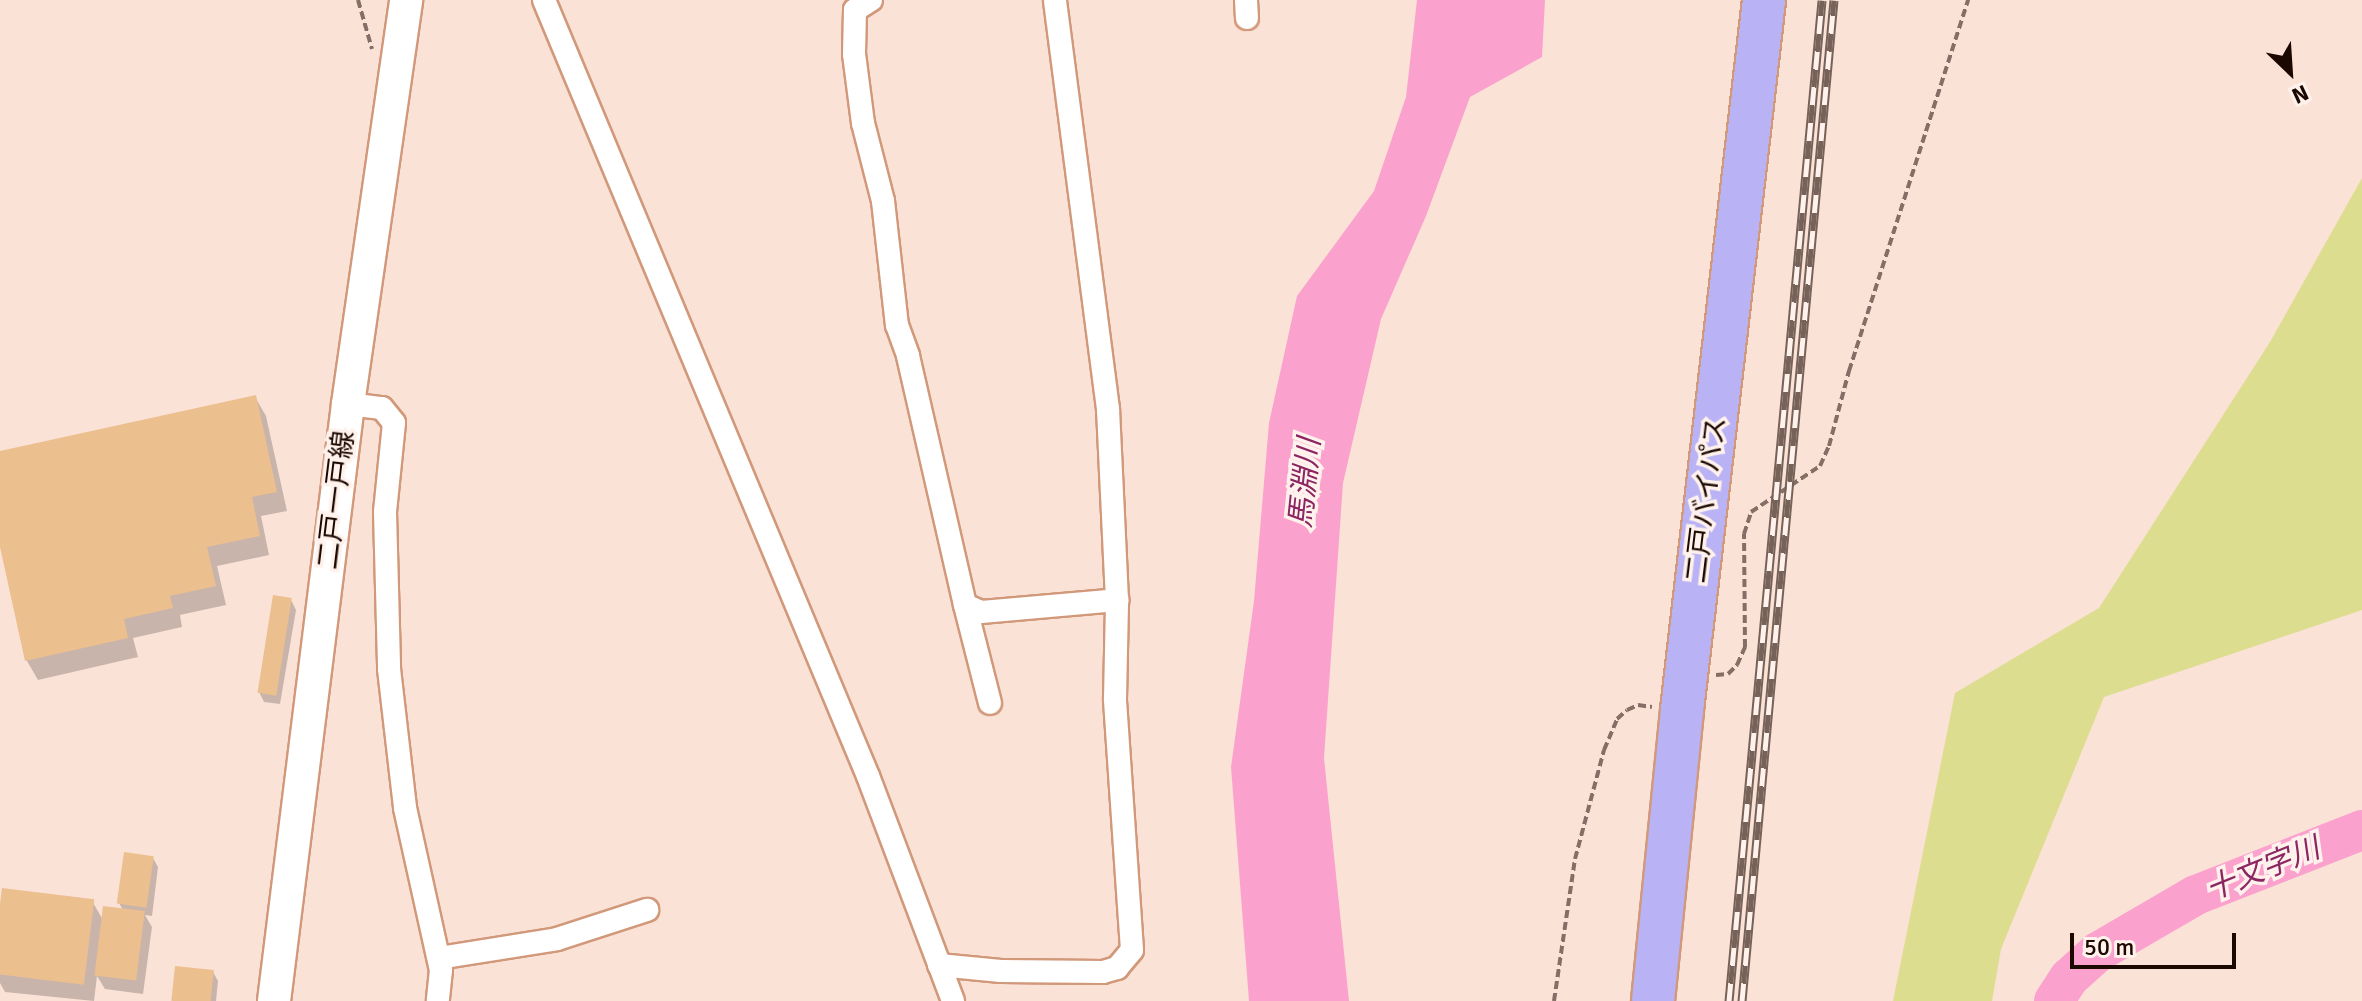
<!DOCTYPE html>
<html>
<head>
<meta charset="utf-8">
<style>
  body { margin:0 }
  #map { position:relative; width:2362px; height:1001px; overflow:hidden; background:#fbe2d6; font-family:Signika,"Noto Sans JP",sans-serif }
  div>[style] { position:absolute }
  .green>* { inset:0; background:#dddd8f }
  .water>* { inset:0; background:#fba1ce }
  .shadow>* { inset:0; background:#0003 }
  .river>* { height:40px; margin:-20px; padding:0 20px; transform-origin:20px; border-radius:20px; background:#fba1ce }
  .building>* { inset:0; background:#ecbf8f; transform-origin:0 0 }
  .path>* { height:4px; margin-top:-2px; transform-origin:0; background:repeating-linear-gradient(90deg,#846e65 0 8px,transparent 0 12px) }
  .roads { filter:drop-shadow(2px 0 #d1987a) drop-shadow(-2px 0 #d1987a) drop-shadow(0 2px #d1987a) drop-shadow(0 -2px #d1987a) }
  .street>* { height:22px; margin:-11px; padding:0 11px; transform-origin:11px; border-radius:11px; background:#fff }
  .secondary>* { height:32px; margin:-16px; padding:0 16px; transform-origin:16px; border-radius:16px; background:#fff }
  .highway>* { height:42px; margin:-21px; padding:0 21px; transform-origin:21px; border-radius:21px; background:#b9b2f4 }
  .rail>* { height:9px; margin-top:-4.5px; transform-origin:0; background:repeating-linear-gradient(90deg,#fff2ec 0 18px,#776259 0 36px); box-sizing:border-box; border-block:2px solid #776259 }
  span { translate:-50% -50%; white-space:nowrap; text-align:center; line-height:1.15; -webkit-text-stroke:7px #fff2ec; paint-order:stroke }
  .street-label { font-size:28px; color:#1b0801 }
  .water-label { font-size:30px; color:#8c2662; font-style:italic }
  .north { position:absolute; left:2250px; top:32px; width:80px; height:80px; -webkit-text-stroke:6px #fff2ec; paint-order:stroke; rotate:155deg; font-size:22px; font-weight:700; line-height:32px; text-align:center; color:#1b0801 }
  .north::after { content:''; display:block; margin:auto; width:28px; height:36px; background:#1b0801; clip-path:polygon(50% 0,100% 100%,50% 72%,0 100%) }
  .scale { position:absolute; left:2070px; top:933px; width:166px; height:36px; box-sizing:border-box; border:4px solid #1b0801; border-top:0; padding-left:10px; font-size:24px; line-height:28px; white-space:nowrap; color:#1b0801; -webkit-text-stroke:6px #fff2ec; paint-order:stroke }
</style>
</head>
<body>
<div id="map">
  <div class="green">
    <i style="clip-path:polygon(2362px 178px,2362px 610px,2104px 697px,2001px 949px,1992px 1001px,1893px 1001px,1955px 693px,2099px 608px,2270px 342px)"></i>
  </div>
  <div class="water">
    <i style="clip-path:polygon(1417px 0,1545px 0,1542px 57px,1470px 97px,1426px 216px,1381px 319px,1343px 483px,1324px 758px,1349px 1001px,1249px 1001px,1231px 767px,1254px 601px,1269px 423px,1297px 296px,1374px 191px,1406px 97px)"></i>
  </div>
  <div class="shadow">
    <i style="clip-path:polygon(255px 397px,266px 416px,287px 511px,261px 516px,269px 555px,217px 566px,226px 605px,180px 615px,182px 627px,133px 638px,138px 657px,38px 680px,27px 661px,0 538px,0 453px)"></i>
    <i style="clip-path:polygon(291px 600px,296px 610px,280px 704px,264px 702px,259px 692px)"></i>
    <i style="clip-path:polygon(153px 858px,158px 867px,152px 916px,145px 915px,152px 927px,143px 994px,105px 989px,97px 976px,94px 1001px,5px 992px,0 983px,0 908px,92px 901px,103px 920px,123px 910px,119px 903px)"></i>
    <i style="clip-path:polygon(213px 972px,218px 981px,216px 1001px,173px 1001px)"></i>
  </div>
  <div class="river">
    <i style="left:2054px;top:1001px;width:27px;rotate:-57deg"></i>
    <i style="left:2069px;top:978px;width:39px;rotate:-42deg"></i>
    <i style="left:2098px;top:952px;width:113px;rotate:-30.2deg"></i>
    <i style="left:2196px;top:895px;width:178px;rotate:-21.4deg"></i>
  </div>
  <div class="building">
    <i style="clip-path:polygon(256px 395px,277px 492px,252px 497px,260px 536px,207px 547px,216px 586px,170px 596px,173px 608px,124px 619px,128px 638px,25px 661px,0 547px,0 451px)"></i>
    <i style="left:273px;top:595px;width:19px;height:99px;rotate:9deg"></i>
    <i style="left:124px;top:852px;width:30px;height:52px;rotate:8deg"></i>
    <i style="left:2px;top:888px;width:93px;height:86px;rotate:7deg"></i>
    <i style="left:103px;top:906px;width:42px;height:70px;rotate:7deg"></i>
    <i style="left:175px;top:966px;width:39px;height:35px;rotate:6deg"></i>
  </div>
  <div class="path">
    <i style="left:358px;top:0;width:51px;rotate:74.1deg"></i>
    <i style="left:1716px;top:675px;width:12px;rotate:-5deg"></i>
    <i style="left:1728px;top:674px;width:13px;rotate:-45deg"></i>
    <i style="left:1737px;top:665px;width:20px;rotate:-66deg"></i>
    <i style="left:1745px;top:647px;width:113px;rotate:-90.5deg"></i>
    <i style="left:1744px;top:534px;width:23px;rotate:-72deg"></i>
    <i style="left:1751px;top:512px;width:83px;rotate:-33.7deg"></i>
    <i style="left:1820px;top:466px;width:22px;rotate:-66deg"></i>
    <i style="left:1829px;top:446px;width:78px;rotate:-75.1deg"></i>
    <i style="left:1849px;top:371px;width:390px;rotate:-72.2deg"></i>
    <i style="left:1554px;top:1001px;width:144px;rotate:-81.6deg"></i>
    <i style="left:1575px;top:859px;width:113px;rotate:-75.1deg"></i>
    <i style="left:1604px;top:750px;width:34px;rotate:-67deg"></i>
    <i style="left:1617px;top:719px;width:13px;rotate:-42deg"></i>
    <i style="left:1627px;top:710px;width:12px;rotate:-24deg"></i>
    <i style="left:1638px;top:705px;width:14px;rotate:8deg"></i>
  </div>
  <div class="roads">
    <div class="street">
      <i style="left:544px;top:0;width:841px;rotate:67.34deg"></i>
      <i style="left:868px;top:776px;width:241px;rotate:69.3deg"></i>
      <i style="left:871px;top:0;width:19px;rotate:148deg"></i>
      <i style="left:855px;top:10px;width:44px;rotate:91.3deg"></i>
      <i style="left:854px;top:54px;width:70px;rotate:82.6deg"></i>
      <i style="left:863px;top:123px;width:81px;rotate:75.6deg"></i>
      <i style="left:883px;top:201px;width:125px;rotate:83.6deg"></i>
      <i style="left:897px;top:325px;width:33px;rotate:70deg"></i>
      <i style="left:908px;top:356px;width:255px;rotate:77.1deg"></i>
      <i style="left:965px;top:605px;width:17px;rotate:24deg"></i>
      <i style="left:981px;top:612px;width:137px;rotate:-5deg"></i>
      <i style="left:1246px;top:0;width:18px;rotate:87deg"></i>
      <i style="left:348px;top:404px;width:34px;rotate:7deg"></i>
      <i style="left:382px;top:408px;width:19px;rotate:51deg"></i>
      <i style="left:394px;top:423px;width:89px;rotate:95.8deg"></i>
      <i style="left:385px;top:512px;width:157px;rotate:88.5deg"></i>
      <i style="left:389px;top:669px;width:140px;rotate:83.4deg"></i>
      <i style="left:405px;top:808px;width:166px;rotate:77.5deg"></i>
      <i style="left:441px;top:970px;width:31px;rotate:96deg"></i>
      <i style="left:965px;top:605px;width:101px;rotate:75.7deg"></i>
      <i style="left:439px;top:958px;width:120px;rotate:-9.1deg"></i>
      <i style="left:557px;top:939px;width:95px;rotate:-17.9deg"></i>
      <i style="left:939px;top:965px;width:62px;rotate:5.5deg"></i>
      <i style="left:1001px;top:971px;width:102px;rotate:0.6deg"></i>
      <i style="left:1103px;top:972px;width:15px;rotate:-16deg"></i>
      <i style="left:1117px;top:968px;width:23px;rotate:-50deg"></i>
      <i style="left:1132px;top:950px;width:252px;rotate:-93.9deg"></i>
      <i style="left:1115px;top:699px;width:99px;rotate:-88.8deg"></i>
      <i style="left:1117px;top:600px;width:191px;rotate:-92.7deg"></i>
      <i style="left:1108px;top:409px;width:412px;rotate:-97.4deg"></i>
    </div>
    <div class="secondary">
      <i style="left:274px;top:1001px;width:602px;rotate:-82.93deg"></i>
      <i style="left:348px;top:404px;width:408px;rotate:-81.8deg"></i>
    </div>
    <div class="highway">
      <i style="left:1653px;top:1001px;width:292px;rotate:-84.3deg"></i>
      <i style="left:1682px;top:710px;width:715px;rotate:-83.41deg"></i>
    </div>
  </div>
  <div class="rail">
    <i style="left:1729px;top:1001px;width:1005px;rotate:-84.69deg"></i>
    <i style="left:1742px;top:1001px;width:1005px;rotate:-84.75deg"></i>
  </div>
  <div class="street-label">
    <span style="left:336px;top:500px;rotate:-83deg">二戸一戸線</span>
    <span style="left:1706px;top:500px;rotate:-83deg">二戸バイパス</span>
  </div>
  <div class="water-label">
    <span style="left:1306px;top:483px;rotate:-84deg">馬淵川</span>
    <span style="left:2263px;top:870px;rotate:-22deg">十文字川</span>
  </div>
  <div class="north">N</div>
  <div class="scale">50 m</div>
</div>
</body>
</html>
